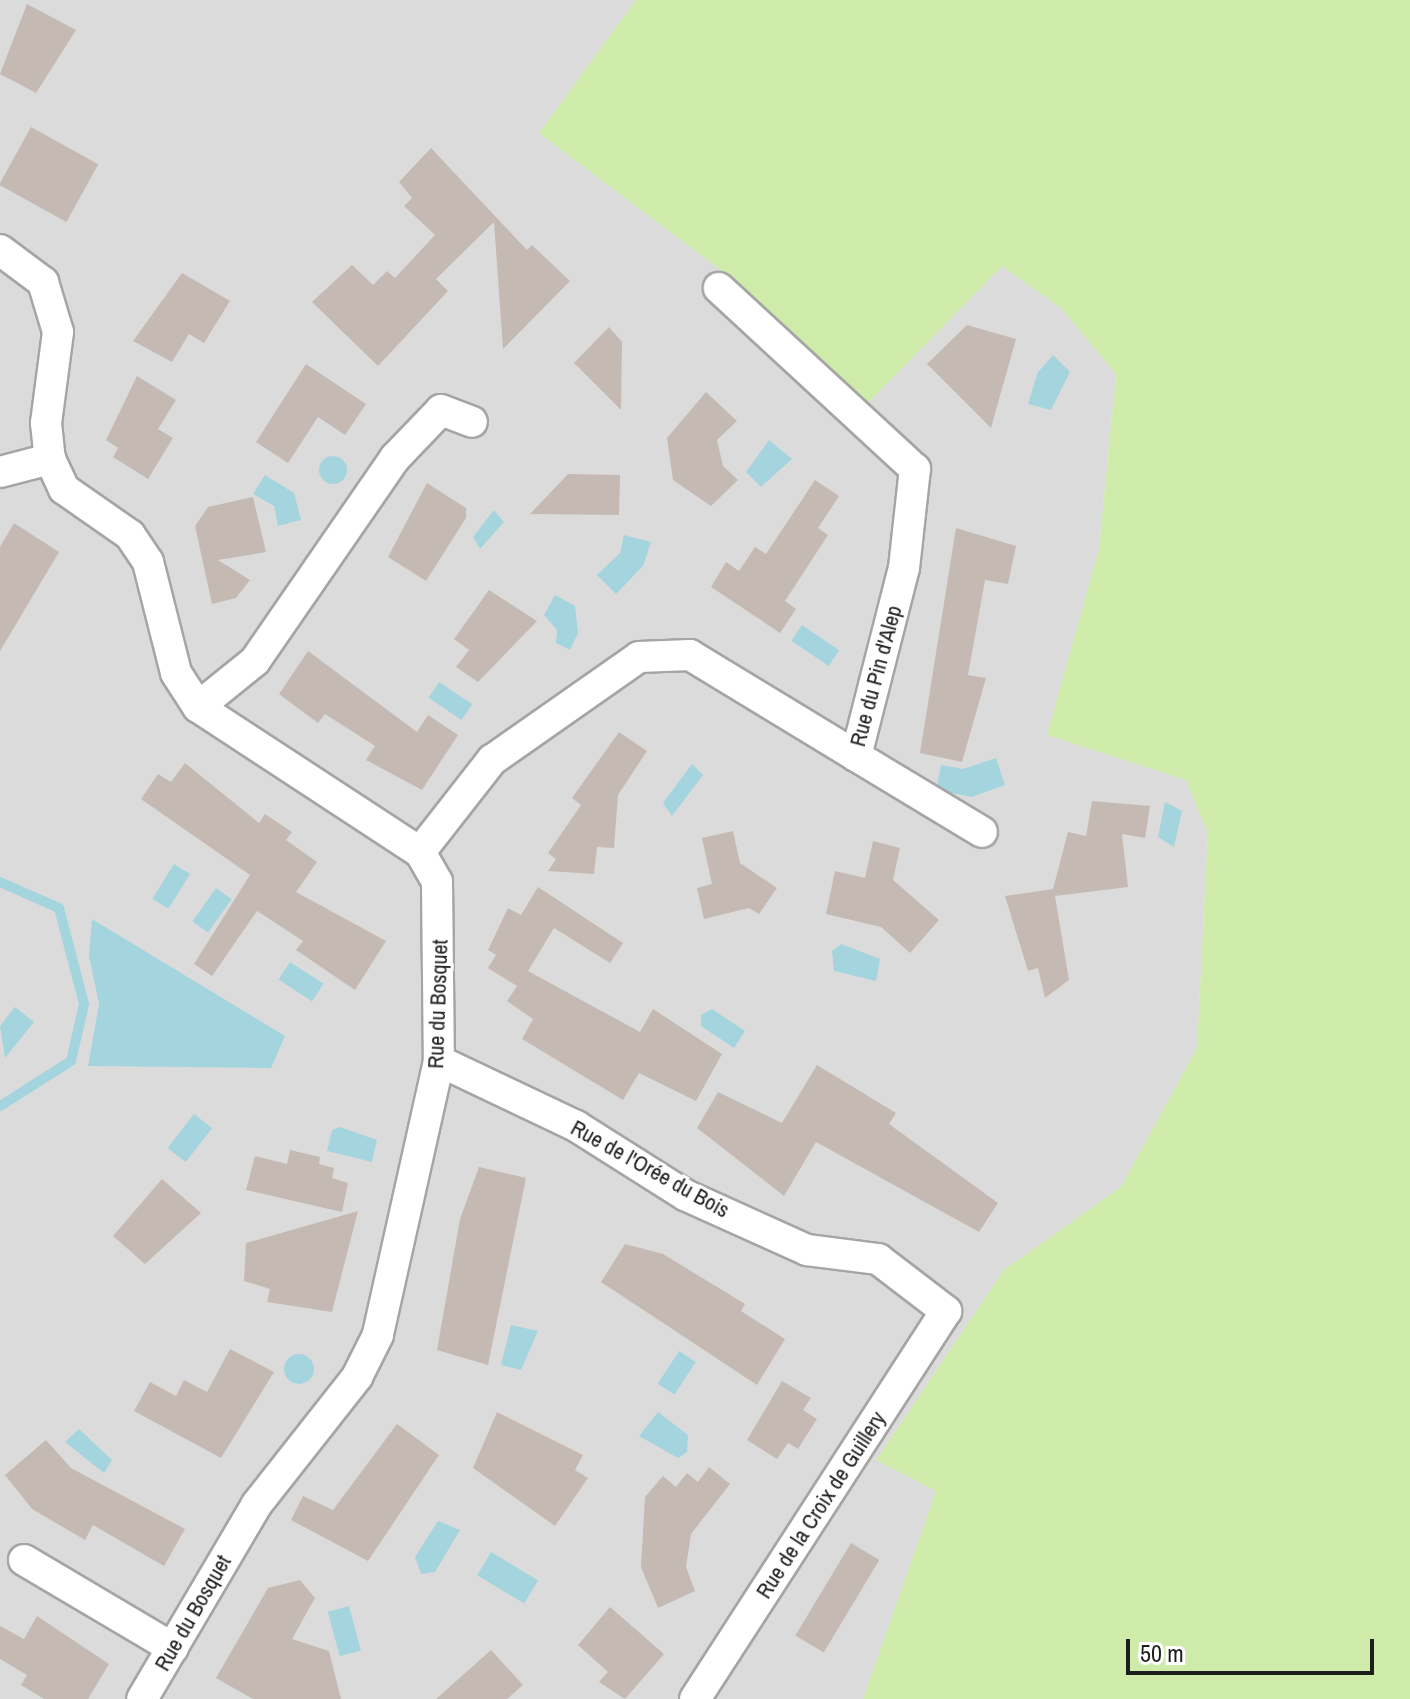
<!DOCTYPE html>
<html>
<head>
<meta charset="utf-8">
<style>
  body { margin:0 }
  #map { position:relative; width:1410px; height:1699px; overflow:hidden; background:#efebe4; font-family:"Archivo Narrow",sans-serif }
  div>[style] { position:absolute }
  .residential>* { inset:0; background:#dcdbdb }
  .grass>* { inset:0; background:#ceeba9 }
  .water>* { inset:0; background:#a4d5de; transform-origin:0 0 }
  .round { border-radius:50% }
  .stream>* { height:10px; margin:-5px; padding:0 5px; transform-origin:5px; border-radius:5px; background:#a4d5de }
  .building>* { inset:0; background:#c4bab3; transform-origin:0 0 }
  .roads { filter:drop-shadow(2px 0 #a5a5a5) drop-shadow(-2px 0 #a5a5a5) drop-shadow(0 2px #a5a5a5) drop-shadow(0 -2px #a5a5a5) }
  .minor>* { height:30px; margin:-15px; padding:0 15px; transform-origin:15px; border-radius:15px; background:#fff }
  span { translate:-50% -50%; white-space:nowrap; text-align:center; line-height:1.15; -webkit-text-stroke:6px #fff; paint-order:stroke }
  .street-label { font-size:22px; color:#1e1e1e }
  .scale { position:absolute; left:1126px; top:1639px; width:248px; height:36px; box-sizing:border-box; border:4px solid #1e1e1e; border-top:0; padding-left:10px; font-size:24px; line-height:28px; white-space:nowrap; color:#1e1e1e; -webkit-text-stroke:6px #fff; paint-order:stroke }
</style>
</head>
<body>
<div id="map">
  <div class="residential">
    <i style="clip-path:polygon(0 0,636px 0,539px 133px,726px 274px,866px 405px,1002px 266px,1061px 308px,1116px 373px,1099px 549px,1047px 735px,1186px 780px,1208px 833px,1197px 1048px,1121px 1187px,1004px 1270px,876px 1460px,937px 1491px,863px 1699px,0 1699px)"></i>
  </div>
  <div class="grass">
    <i style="clip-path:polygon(636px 0,1410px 0,1410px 1699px,863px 1699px,936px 1491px,876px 1460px,1004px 1270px,1121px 1187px,1197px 1048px,1208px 833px,1186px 780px,1047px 735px,1099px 549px,1116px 374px,1061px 308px,1002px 266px,866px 405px,726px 274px,539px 133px)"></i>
  </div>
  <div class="water">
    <i style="clip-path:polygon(1053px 355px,1070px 372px,1051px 410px,1028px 404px,1038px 372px)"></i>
    <i style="clip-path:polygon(769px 440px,792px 459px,761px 487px,746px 472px)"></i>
    <i class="round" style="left:319px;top:456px;width:28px;height:28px"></i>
    <i style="clip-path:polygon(265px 475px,294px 493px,301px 520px,278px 526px,274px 506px,253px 494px)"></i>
    <i style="clip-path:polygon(494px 510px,504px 522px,480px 549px,473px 537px)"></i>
    <i style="clip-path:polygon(624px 535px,651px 542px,643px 566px,616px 594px,597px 575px,620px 553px)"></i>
    <i style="clip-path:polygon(555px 595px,575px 606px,578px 633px,570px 650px,556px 643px,557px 630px,544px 615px)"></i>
    <i style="left:802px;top:625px;width:45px;height:19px;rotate:34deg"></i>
    <i style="left:439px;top:682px;width:40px;height:19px;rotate:34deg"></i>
    <i style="clip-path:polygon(996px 758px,1005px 785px,972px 797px,936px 790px,941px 765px,963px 769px)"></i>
    <i style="clip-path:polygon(692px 764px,703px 775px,672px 816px,663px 803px)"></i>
    <i style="clip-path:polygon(1165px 802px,1182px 811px,1174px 847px,1158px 837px)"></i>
    <i style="left:174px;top:864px;width:19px;height:41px;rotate:32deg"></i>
    <i style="left:216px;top:888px;width:19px;height:41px;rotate:35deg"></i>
    <i style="clip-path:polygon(92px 919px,285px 1036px,271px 1068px,88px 1066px,99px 1004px,89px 956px)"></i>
    <i style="clip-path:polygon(841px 944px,880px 959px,876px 981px,834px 971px,832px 951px)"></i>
    <i style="left:290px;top:962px;width:40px;height:21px;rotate:33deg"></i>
    <i style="clip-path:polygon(15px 1007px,34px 1022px,5px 1058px,0 1026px)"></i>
    <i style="clip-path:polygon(712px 1009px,745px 1031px,734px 1048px,701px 1026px,701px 1015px)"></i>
    <i style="left:194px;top:1114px;width:23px;height:43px;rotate:38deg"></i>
    <i style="clip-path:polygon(340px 1127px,377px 1140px,372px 1162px,327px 1151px,332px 1130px)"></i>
    <i style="clip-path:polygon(511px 1325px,538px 1331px,521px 1370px,501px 1365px)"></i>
    <i style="left:679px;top:1351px;width:20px;height:39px;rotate:33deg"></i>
    <i class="round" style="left:284px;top:1354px;width:30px;height:30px"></i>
    <i style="clip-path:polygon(658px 1412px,688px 1435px,687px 1452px,678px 1458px,639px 1436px)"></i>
    <i style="clip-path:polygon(79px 1429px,112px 1460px,104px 1473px,65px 1442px)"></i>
    <i style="clip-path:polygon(438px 1521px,460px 1530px,435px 1572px,421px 1574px,415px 1557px)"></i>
    <i style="left:491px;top:1552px;width:55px;height:27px;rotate:31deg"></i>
    <i style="left:349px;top:1606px;width:46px;height:22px;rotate:75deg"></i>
  </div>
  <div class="stream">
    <i style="left:0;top:882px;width:64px;rotate:23.8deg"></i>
    <i style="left:59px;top:908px;width:99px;rotate:75.4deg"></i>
    <i style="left:84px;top:1004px;width:58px;rotate:102.8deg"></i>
    <i style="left:71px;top:1061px;width:84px;rotate:147.6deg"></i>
  </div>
  <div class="building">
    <i style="clip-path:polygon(27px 4px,76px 30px,36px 93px,0 74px)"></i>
    <i style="left:31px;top:127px;width:77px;height:66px;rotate:29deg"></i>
    <i style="clip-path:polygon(431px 148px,527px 250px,532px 245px,570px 281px,503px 349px,494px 222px,436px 279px,448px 291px,378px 366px,312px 302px,352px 265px,373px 285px,387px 271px,395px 278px,435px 235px,404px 206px,412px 198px,399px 182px)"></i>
    <i style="clip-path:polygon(182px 273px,230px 301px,204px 343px,189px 334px,172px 362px,133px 341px)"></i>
    <i style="clip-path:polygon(967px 325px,1016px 339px,991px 428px,927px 364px)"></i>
    <i style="clip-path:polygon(609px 327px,622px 342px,621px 410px,574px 363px)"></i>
    <i style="clip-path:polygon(306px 364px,366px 404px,345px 435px,318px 417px,288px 463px,256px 442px)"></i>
    <i style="clip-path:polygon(137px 376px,176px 400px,158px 429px,173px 438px,148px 479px,113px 457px,118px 448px,106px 440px)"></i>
    <i style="clip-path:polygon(706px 392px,737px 421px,717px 440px,723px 466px,738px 480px,711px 506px,673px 480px,667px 438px)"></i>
    <i style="clip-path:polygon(568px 474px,620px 475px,619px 515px,530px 514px)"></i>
    <i style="clip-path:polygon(815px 480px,839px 496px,818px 528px,828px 535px,785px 601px,796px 609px,780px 633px,711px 587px,726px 562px,739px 571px,755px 547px,766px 554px)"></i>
    <i style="clip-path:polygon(427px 483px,466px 508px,466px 518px,426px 581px,388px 557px)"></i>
    <i style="clip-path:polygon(253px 497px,266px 552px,218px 560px,250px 580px,236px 598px,212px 604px,195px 526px,208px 507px)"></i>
    <i style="clip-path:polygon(14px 523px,59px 552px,0 651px,0 547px)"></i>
    <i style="clip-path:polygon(956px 528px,1016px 546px,1008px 584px,985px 580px,968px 675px,986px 678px,962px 762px,920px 753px)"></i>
    <i style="clip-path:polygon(489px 590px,537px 621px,478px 682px,456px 667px,469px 650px,454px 639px)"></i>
    <i style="clip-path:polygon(308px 651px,417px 732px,428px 715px,458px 735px,422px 790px,366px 760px,375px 746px,325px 714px,318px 723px,279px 694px)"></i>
    <i style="clip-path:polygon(619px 732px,647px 751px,618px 795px,614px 848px,597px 847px,594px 874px,548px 871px,556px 859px,548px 853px,581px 805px,572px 798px)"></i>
    <i style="clip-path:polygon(185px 763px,259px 823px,265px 814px,292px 832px,286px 840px,317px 862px,296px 892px,386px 941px,355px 990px,296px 950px,303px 941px,257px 911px,212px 976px,194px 964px,250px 875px,141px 799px,158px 774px,171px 782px)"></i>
    <i style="clip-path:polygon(1092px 801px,1150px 806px,1145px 838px,1122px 834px,1128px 887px,1055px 896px,1069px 980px,1045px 998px,1038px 968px,1028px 971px,1005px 896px,1053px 889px,1068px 832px,1086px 836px)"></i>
    <i style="clip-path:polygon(733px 831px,740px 863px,777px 888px,759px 914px,749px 908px,704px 919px,697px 888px,712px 884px,702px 838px)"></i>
    <i style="clip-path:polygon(873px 841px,900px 848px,893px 880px,939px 920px,910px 953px,881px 927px,826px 914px,835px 871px,865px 878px)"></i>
    <i style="clip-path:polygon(538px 887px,623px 943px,610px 963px,554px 928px,528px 971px,640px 1032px,653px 1009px,722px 1054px,696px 1101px,639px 1073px,623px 1100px,522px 1039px,533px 1019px,507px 1001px,517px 986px,488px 968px,496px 955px,488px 950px,508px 908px,521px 915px)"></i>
    <i style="clip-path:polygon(817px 1065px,896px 1113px,889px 1124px,998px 1203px,979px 1232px,816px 1142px,784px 1196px,697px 1128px,718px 1092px,782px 1123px)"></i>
    <i style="clip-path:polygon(290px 1150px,320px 1157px,319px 1164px,334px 1168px,332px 1178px,348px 1183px,342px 1212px,246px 1190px,255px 1156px,287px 1164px)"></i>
    <i style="clip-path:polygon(479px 1167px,526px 1178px,488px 1365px,437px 1350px,460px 1219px)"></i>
    <i style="clip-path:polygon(162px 1179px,201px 1213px,145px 1264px,113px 1236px)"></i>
    <i style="clip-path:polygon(358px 1211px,332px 1312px,267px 1302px,270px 1289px,244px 1281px,246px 1243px)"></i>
    <i style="clip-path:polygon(625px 1244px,663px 1254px,745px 1304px,741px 1311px,785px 1339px,757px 1385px,601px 1282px)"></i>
    <i style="clip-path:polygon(230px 1349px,274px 1372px,221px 1458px,134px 1411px,150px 1382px,176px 1396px,184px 1380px,207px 1392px)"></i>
    <i style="clip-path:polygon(782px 1381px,811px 1398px,803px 1410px,817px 1419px,798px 1449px,788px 1443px,777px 1459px,747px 1440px)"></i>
    <i style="clip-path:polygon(497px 1412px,583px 1455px,575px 1470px,588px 1478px,555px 1526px,473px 1468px)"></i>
    <i style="clip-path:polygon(397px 1424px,439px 1455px,368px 1561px,291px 1520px,303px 1496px,333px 1510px)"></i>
    <i style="clip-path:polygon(46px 1440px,71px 1468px,185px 1529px,164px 1566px,93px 1525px,85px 1540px,32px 1509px,5px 1475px)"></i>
    <i style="clip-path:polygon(709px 1467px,730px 1484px,691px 1534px,686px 1567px,695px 1591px,658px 1608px,641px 1567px,645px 1497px,663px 1476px,676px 1487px,687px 1473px,698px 1482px)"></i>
    <i style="left:851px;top:1543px;width:33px;height:108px;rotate:31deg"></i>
    <i style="clip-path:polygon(300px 1580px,315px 1598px,292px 1639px,329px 1651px,341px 1699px,253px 1699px,216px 1678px,268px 1588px)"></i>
    <i style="clip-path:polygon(610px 1607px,664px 1654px,625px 1699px,599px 1682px,608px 1672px,578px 1645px)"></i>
    <i style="clip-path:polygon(37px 1616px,109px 1664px,88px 1699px,44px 1699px,21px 1685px,27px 1675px,0 1659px,0 1626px,24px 1639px)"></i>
    <i style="clip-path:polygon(491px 1650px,523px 1685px,507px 1699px,436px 1699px)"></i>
  </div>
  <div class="roads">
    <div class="minor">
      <i style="left:0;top:250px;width:54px;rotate:36.7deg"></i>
      <i style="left:43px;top:282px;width:52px;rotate:73.3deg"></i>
      <i style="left:58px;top:332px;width:92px;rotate:97.5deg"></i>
      <i style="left:46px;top:423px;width:36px;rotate:84deg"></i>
      <i style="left:50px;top:459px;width:33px;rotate:65deg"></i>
      <i style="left:64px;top:489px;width:80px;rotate:34.9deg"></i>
      <i style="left:130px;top:535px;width:32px;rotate:56deg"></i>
      <i style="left:148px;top:562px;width:114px;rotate:75.8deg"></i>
      <i style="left:176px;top:673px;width:40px;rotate:57.1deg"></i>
      <i style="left:198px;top:707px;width:265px;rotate:33.2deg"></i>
      <i style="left:420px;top:852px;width:34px;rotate:60deg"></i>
      <i style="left:437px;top:882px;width:179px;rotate:89.4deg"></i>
      <i style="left:439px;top:1061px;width:281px;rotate:102.6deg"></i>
      <i style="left:378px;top:1335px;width:47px;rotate:116.6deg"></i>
      <i style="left:357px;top:1377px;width:162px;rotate:128.2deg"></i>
      <i style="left:257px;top:1504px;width:226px;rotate:120.5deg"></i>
      <i style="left:0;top:472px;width:52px;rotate:-14.6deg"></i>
      <i style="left:198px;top:707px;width:73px;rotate:-38.9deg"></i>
      <i style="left:255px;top:661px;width:247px;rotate:-55.4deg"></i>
      <i style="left:395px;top:458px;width:66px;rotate:-46.2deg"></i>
      <i style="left:441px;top:410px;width:33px;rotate:21deg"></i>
      <i style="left:856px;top:756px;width:147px;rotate:31.1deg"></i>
      <i style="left:420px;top:852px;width:117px;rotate:-52deg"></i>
      <i style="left:492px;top:760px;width:179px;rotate:-35deg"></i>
      <i style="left:639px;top:657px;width:51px;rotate:-2.2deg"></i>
      <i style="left:690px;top:655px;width:194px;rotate:31.3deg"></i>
      <i style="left:856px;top:756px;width:194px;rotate:-75.7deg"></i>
      <i style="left:904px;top:568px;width:100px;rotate:-83.7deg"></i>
      <i style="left:915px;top:469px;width:267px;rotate:-137.3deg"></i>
      <i style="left:439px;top:1061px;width:152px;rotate:25.4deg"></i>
      <i style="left:576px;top:1126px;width:129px;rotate:32.3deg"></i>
      <i style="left:685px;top:1195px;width:134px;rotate:24.3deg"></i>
      <i style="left:807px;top:1250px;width:72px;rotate:7.2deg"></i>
      <i style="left:878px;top:1259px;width:86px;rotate:37.4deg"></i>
      <i style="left:946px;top:1311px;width:462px;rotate:122.9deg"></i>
      <i style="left:24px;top:1560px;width:173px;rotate:30.6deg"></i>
    </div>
  </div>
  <div class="street-label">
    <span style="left:876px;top:676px;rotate:-75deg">Rue du Pin d'Alep</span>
    <span style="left:438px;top:1004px;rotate:-88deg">Rue du Bosquet</span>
    <span style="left:650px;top:1169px;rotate:29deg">Rue de l'Orée du Bois</span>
    <span style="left:821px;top:1505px;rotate:-57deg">Rue de la Croix de Guillery</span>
    <span style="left:193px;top:1613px;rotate:-60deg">Rue du Bosquet</span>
  </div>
  <div class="scale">50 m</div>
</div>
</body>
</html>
